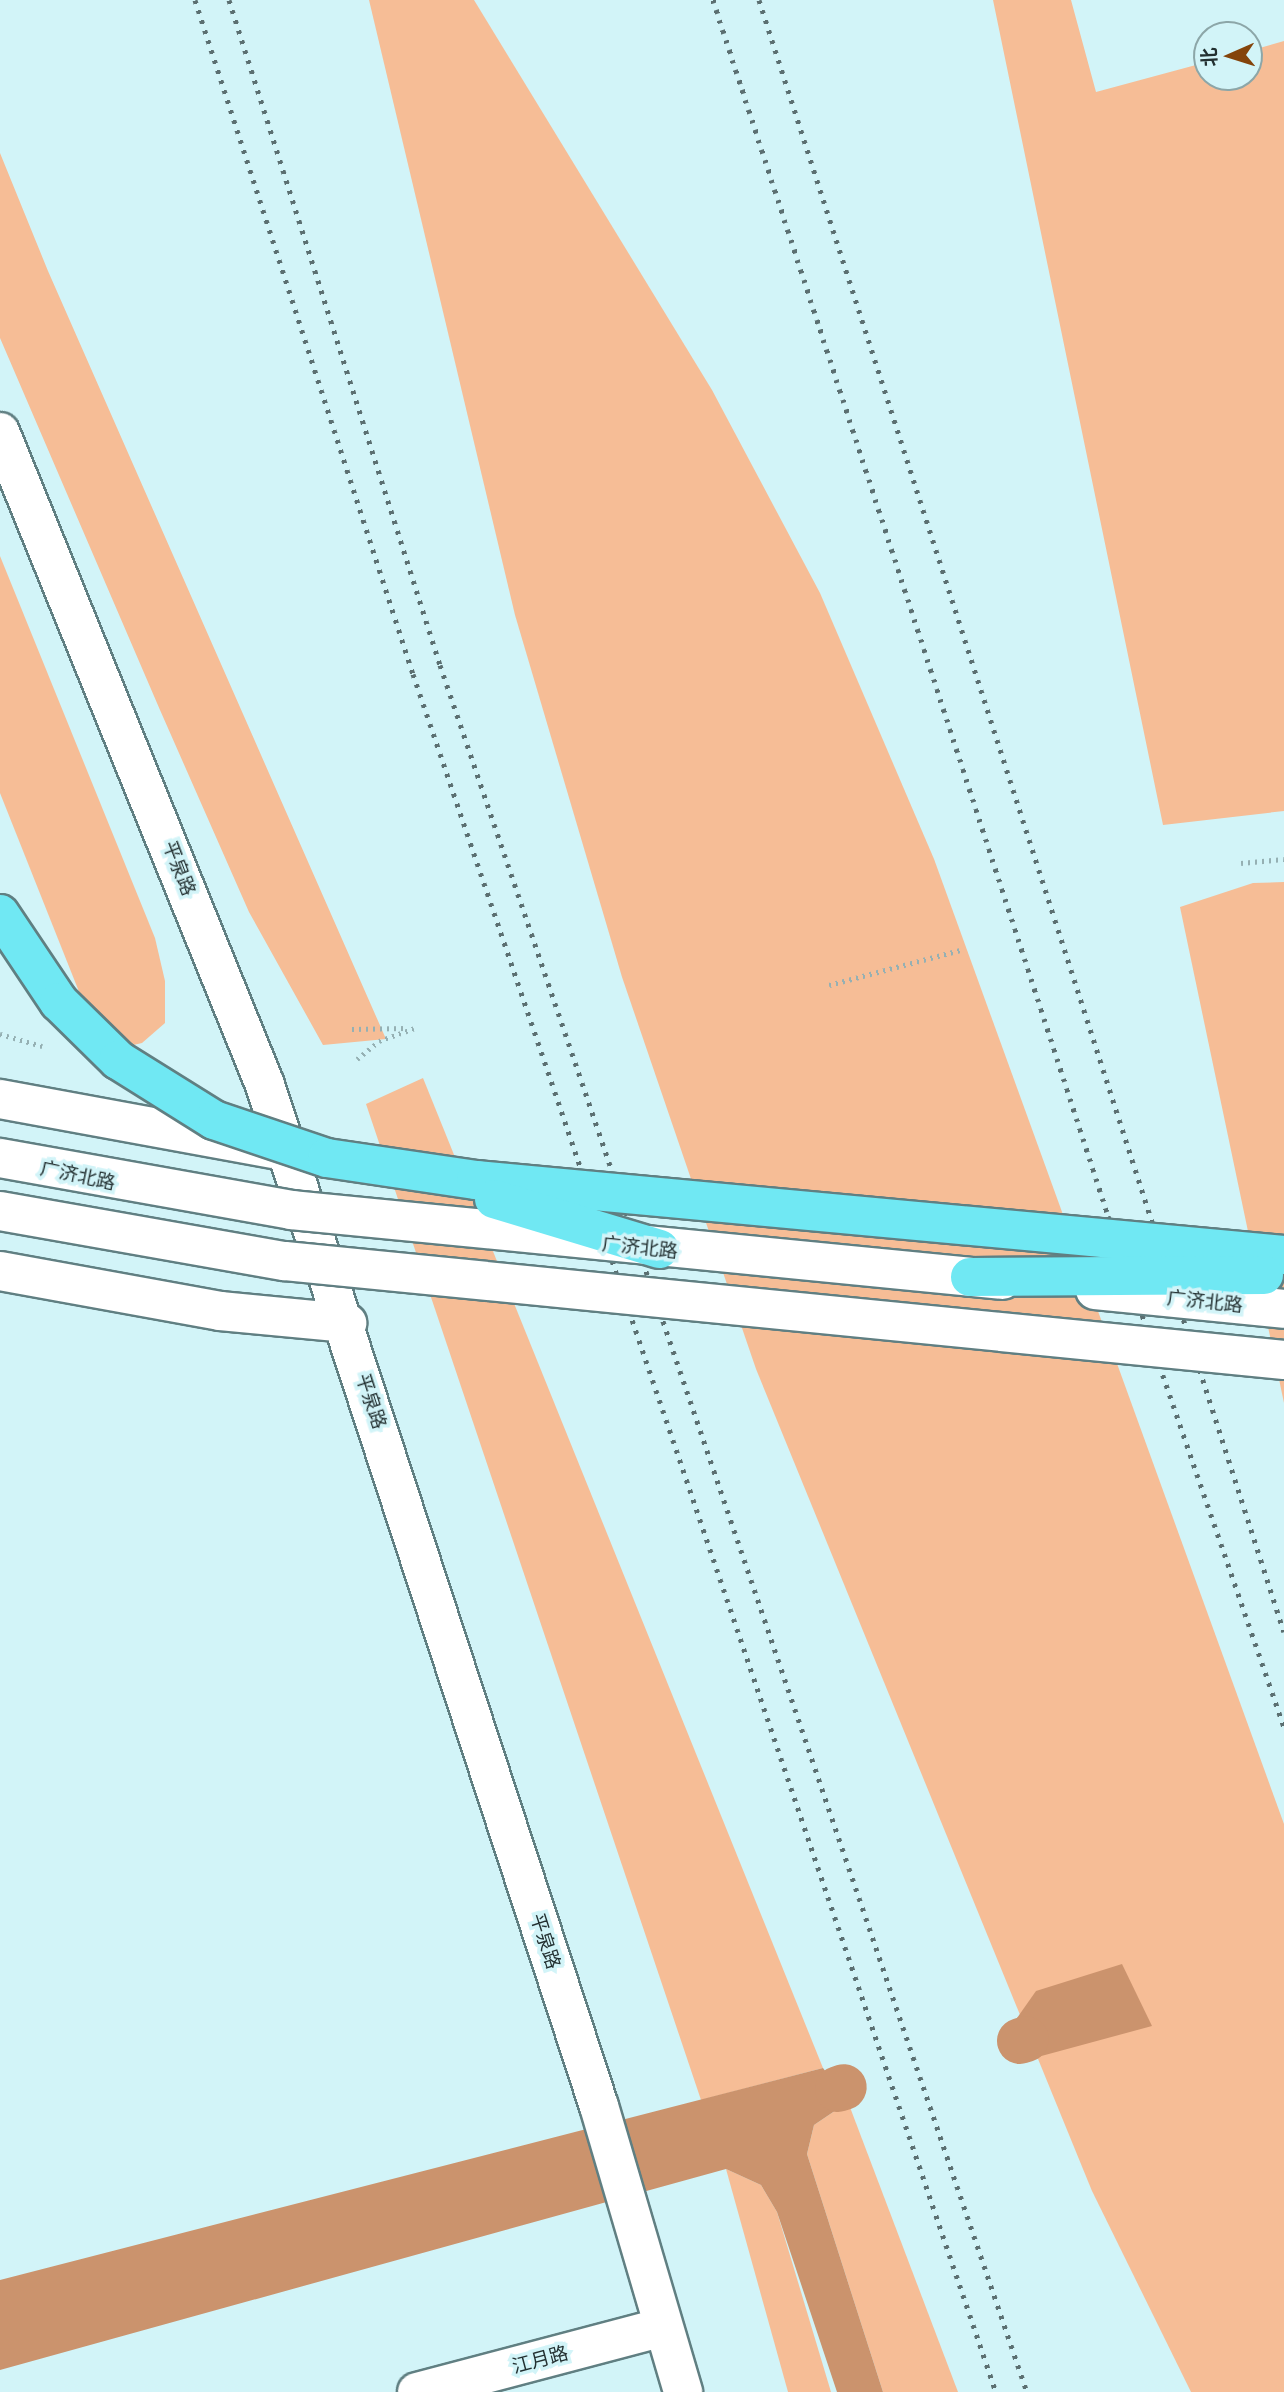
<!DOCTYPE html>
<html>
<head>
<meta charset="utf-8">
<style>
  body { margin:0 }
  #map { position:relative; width:1284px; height:2392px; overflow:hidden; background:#d2f4f8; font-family:"PT Serif","Noto Sans SC",serif }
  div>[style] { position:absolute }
  .green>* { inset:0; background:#f6bd96 }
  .water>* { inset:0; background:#cb936d }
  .canal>* { height:46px; margin:-23px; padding:0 23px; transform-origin:23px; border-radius:23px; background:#cb936d }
  .path>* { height:4.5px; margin-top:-2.25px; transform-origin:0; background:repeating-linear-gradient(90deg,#95b0b3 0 2px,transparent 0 7px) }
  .roads { filter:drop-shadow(2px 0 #607f82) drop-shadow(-2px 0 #607f82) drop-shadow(0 2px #607f82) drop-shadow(0 -2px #607f82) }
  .secondary>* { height:38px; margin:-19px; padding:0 19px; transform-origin:19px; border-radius:19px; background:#fff }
  .rail>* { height:5px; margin-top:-2.5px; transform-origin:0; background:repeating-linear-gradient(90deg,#5b6f71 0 3.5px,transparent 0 10.5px) }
  .bridges { filter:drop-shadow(2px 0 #607f82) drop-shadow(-2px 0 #607f82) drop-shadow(0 2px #607f82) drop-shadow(0 -2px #607f82) }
  .secondary-bridge>* { height:38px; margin:-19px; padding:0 19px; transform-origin:19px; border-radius:19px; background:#fff }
  .highway-bridge>* { height:38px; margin:-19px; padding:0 19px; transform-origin:19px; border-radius:19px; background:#70e8f3 }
  span { translate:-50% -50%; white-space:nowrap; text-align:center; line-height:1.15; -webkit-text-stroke:7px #d2f4f8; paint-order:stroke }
  .street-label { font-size:19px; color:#233031 }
  .north { position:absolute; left:1193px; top:21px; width:70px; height:70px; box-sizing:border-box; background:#d2f4f8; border:2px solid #8ca6a8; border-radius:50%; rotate:267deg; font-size:19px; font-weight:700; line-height:28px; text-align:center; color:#233031 }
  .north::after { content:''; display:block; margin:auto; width:24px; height:32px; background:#84440b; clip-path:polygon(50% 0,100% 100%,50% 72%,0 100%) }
</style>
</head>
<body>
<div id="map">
  <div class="green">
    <i style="clip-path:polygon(369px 0,474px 0,712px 390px,820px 593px,934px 859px,1284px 1824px,1284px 2392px,1191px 2392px,1092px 2191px,756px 1369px,622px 977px,515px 615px)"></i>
    <i style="clip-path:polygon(993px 0,1071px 0,1096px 92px,1207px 62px,1207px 77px,1249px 77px,1249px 51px,1284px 41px,1284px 811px,1163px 825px)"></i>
    <i style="clip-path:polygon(0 153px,48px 271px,386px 1039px,323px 1045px,249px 912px,160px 710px,0 338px)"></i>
    <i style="clip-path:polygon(0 556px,155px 938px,165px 981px,165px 1023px,142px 1043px,103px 1052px,0 793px)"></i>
    <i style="clip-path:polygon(1284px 882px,1284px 1403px,1180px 907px,1253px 883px)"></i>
    <i style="clip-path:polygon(423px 1078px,823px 2068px,701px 2100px,366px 1104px)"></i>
    <i style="clip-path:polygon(848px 2102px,958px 2392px,883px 2392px,807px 2154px,814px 2125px)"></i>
    <i style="clip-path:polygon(726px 2169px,761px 2185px,777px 2212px,831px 2392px,788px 2392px)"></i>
  </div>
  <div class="water">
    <i style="clip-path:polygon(1122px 1964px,1152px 2026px,1034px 2058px,1017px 2018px,1036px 1991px)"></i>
    <i style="clip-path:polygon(823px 2068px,848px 2102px,814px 2125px,807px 2154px,883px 2392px,837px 2392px,777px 2212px,761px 2185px,726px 2169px,0 2370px,0 2280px)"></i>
  </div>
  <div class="canal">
    <i style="left:1020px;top:2041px;width:6px;rotate:-18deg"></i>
    <i style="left:838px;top:2089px;width:6px;rotate:-18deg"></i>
  </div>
  <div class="path">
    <i style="left:1241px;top:863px;width:43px;rotate:-5.3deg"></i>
    <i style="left:829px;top:985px;width:137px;rotate:-14.9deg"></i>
    <i style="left:352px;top:1029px;width:54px;rotate:-1.1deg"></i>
    <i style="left:0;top:1034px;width:44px;rotate:15.9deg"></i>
    <i style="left:357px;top:1059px;width:28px;rotate:-39deg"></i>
    <i style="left:379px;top:1041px;width:37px;rotate:-20deg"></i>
  </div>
  <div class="roads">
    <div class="secondary">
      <i style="left:0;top:432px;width:705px;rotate:67.91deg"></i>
      <i style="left:265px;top:1085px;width:1074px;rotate:71.89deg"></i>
      <i style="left:599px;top:2106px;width:298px;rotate:73.6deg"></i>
      <i style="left:0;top:1099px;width:278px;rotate:10.4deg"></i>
      <i style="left:0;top:1271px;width:224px;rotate:10.3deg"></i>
      <i style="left:220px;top:1311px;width:128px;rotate:5.4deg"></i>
      <i style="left:417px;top:2392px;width:254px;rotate:-14.8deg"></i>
    </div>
  </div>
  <div class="rail">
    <i style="left:195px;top:0;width:708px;rotate:72.08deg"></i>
    <i style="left:413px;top:674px;width:1814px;rotate:71.26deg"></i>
    <i style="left:229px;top:0;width:698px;rotate:72.4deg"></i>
    <i style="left:440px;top:665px;width:1824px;rotate:71.23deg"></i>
    <i style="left:713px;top:0;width:1279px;rotate:72deg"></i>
    <i style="left:1108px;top:1216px;width:540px;rotate:71deg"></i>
    <i style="left:759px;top:0;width:1714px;rotate:72.17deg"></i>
  </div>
  <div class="bridges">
    <div class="secondary-bridge">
      <i style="left:0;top:1158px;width:296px;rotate:10.1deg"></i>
      <i style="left:291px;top:1210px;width:715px;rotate:5.61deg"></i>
      <i style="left:0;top:1211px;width:289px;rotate:10deg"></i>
      <i style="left:285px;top:1261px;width:1004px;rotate:5.66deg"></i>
      <i style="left:1095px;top:1290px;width:190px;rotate:5.7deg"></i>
    </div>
    <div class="highway-bridge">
      <i style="left:0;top:914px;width:106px;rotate:56.2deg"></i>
      <i style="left:59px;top:1002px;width:83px;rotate:44.5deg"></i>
      <i style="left:118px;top:1060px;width:113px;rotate:32deg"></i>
      <i style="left:214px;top:1120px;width:119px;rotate:18.6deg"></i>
      <i style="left:327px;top:1158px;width:151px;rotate:8.4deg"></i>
      <i style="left:476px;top:1180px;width:811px;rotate:5.3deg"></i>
      <i style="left:494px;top:1199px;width:173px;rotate:16.8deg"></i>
      <i style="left:970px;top:1277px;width:294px;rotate:-0.4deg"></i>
    </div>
  </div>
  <div class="street-label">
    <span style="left:180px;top:868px;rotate:69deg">平泉路</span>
    <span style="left:78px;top:1175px;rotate:12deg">广济北路</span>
    <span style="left:640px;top:1247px;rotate:6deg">广济北路</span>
    <span style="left:1205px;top:1301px;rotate:6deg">广济北路</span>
    <span style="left:372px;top:1401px;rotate:72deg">平泉路</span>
    <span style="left:546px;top:1941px;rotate:72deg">平泉路</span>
    <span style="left:540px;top:2359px;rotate:-15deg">江月路</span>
  </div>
  <div class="north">北</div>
</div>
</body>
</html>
